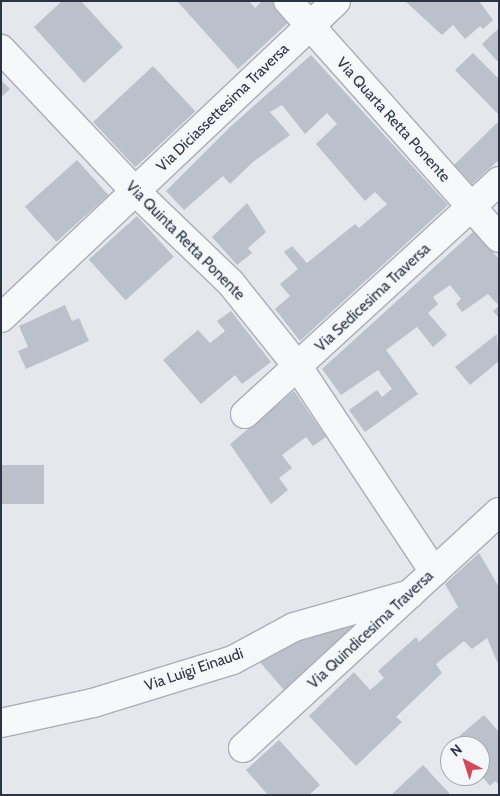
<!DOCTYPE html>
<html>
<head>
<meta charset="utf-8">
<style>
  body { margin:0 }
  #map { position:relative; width:500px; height:796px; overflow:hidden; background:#e4e7ec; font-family:Cabin,sans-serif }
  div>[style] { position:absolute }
  .building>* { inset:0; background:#bbc0ca; transform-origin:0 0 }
  .roads { filter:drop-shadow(1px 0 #a9aeb7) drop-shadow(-1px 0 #a9aeb7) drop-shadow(0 1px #a9aeb7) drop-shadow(0 -1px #a9aeb7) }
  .street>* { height:28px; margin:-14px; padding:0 14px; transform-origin:14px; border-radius:14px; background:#f7f8fa }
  span { translate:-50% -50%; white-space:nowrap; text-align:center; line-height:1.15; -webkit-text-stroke:4px #f4f6f9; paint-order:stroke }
  .street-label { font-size:15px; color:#2b3445 }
  .frame { position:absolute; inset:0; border:2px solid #2b3445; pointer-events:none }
  .north { position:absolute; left:440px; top:736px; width:50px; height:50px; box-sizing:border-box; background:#f4f6f9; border:1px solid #a4a8b1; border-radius:50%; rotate:320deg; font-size:14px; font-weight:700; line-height:20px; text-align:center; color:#2b3445 }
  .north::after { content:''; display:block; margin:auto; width:18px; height:22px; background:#d1495b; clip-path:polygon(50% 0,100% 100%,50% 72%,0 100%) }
</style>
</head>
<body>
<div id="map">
  <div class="building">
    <i style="clip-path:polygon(62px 1px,81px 1px,123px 47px,84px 83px,34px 27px)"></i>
    <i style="clip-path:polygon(177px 1px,249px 1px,255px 8px,262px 1px,273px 1px,290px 21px,238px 69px)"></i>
    <i style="clip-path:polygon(405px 1px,479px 1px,493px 20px,483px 29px,480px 26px,465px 39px,453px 25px,442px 35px)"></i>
    <i style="clip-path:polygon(499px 28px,499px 59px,497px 61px,482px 44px)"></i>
    <i style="clip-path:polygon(473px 53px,499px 79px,499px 115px,455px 70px)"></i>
    <i style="clip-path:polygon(311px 55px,448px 205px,300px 341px,275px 309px,290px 296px,280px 284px,298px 269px,284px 252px,292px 246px,307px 263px,355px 224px,359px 228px,387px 204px,375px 192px,365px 201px,316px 144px,337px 124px,327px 113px,305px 134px,282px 105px,270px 112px,290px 135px,253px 162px,230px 184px,223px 176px,184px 210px,166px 191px,229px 128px)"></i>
    <i style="left:153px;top:66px;width:62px;height:82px;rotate:47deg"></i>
    <i style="clip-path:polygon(1px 80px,10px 89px,1px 97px)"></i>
    <i style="clip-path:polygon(499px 121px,499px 160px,472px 184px,454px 165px)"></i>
    <i style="left:77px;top:160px;width:47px;height:70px;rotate:48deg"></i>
    <i style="clip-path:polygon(247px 203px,266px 232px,248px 248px,252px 253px,237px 265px,212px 237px)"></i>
    <i style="left:137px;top:216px;width:55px;height:65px;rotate:48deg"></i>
    <i style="clip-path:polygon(474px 231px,499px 259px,499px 318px,493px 311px,499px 306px,488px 294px,462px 312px,456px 304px,461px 299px,450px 285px,433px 297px,438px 304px,428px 313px,447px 335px,433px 347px,417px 327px,386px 350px,418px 394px,365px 432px,349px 410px,377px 390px,382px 397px,392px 389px,378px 370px,341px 395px,322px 369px)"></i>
    <i style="clip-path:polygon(65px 305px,72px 321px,79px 318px,89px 341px,26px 369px,18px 351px,28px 347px,19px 326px)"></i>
    <i style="clip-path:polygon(231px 311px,271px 362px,242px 384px,235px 375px,201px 404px,163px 360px,198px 330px,210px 343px,225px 331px,217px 321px)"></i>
    <i style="clip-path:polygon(497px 334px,499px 361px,470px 385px,455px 367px)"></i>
    <i style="clip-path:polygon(294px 391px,326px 437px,313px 446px,306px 437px,282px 455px,292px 468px,279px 478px,288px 490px,271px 504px,230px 444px)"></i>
    <i style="left:1px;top:465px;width:43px;height:39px"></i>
    <i style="clip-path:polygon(479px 553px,499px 587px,499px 666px,487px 638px,472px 649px,464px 641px,436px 664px,442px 673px,396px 717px,402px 722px,356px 766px,309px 716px,354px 672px,370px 690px,384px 678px,378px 671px,416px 637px,419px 642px,458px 607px,445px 584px)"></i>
    <i style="clip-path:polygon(361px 615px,353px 627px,284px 690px,259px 661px,274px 649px,277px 654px,296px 635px)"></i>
    <i style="clip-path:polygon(484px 715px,499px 732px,499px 785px,495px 781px,490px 786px,480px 774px,480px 746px,464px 746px,457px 738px)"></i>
    <i style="clip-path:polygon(279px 740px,320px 785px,309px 795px,268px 795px,246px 770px)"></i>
    <i style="clip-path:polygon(423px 765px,451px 795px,391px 795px)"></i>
  </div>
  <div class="roads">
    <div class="street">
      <i style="left:288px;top:1px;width:317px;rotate:48.3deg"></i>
      <i style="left:1px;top:49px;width:195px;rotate:46.7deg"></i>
      <i style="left:135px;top:191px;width:132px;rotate:43.8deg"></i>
      <i style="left:230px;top:282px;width:109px;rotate:51.3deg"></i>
      <i style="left:298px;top:367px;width:246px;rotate:56.4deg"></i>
      <i style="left:1px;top:318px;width:461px;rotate:-43.4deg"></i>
      <i style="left:245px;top:414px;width:345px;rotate:-42.5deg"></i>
      <i style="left:1px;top:723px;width:94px;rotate:-12.3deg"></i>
      <i style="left:93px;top:703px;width:146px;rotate:-17.1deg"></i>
      <i style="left:233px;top:660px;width:69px;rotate:-28.4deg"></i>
      <i style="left:294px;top:627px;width:121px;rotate:-15.9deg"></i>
      <i style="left:243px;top:748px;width:348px;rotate:-42.7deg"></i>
    </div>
  </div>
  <div class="street-label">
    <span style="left:223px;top:108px;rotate:-44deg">Via Diciassettesima Traversa</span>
    <span style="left:393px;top:120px;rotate:48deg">Via Quarta Retta Ponente</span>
    <span style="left:185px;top:241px;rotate:45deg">Via Quinta Retta Ponente</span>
    <span style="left:373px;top:298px;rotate:-43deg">Via Sedicesima Traversa</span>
    <span style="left:371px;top:630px;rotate:-43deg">Via Quindicesima Traversa</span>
    <span style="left:194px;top:670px;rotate:-19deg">Via Luigi Einaudi</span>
  </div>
  <div class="frame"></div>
  <div class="north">N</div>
</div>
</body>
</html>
